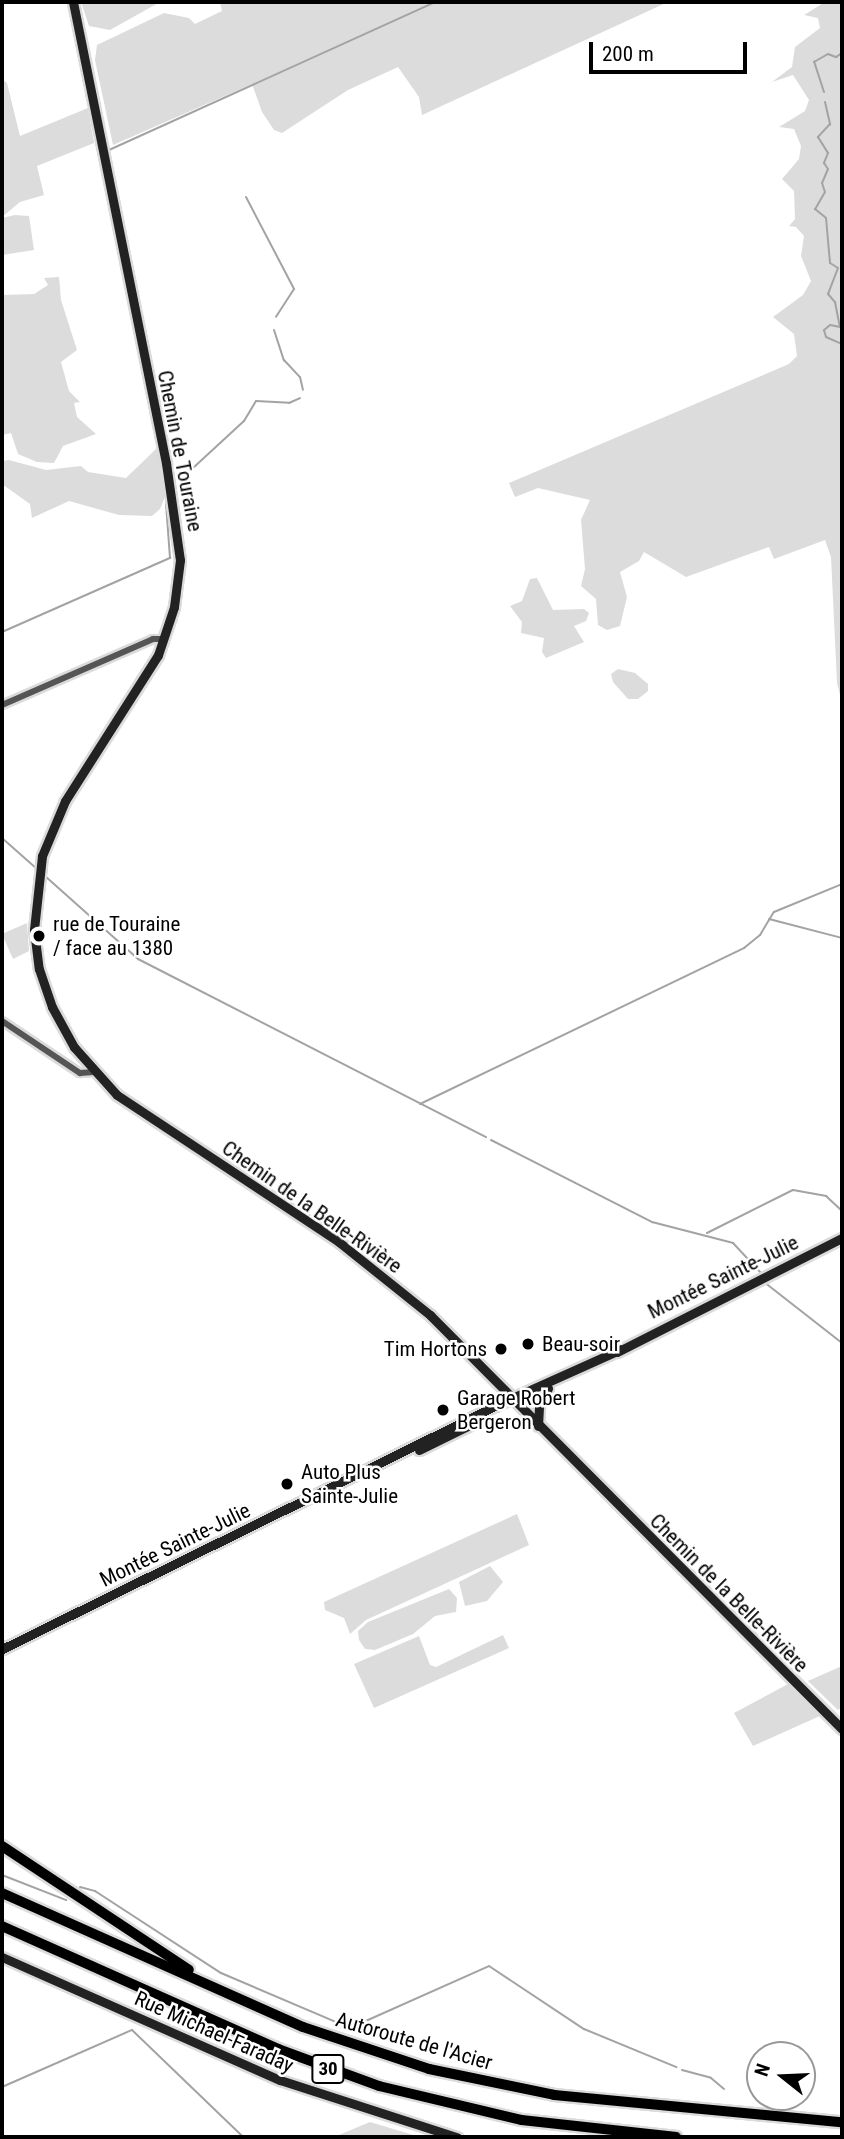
<!DOCTYPE html>
<html>
<head>
<meta charset="utf-8">
<style>
  body { margin:0 }
  #map { position:relative; width:844px; height:2139px; overflow:hidden; background:#fff; font-family:"Roboto Condensed",sans-serif }
  div>[style] { position:absolute }
  .green>* { inset:0; background:#dcdcdc }
  .stream>* { height:2px; margin:-1px; padding:0 1px; transform-origin:1px; border-radius:1px; background:#a3a3a3 }
  .roads { filter:drop-shadow(2px 0 #dbdbdb) drop-shadow(-2px 0 #dbdbdb) drop-shadow(0 2px #dbdbdb) drop-shadow(0 -2px #dbdbdb) }
  .street>* { height:6px; margin:-3px; padding:0 3px; transform-origin:3px; border-radius:3px; background:#555 }
  .secondary>* { height:9px; margin:-4.5px; padding:0 4.5px; transform-origin:4.5px; border-radius:4.5px; background:#222 }
  .highway>* { height:10px; margin:-5px; padding:0 5px; transform-origin:5px; border-radius:5px; background:#000 }
  .dots>* { width:19px; height:19px; translate:-50% -50%; box-sizing:border-box; border:4px solid #fff; border-radius:50% }
  span { translate:-50% -50%; white-space:nowrap; text-align:center; line-height:1.15; -webkit-text-stroke:5px #fff; paint-order:stroke }
  .shield-label span { padding:2px 5px; background:#fff; border:2px solid; border-radius:5px; -webkit-text-stroke-width:0 }
  .shield-label { font-size:19px; color:#000; font-weight:700 }
  .street-label { font-size:21px; color:#000 }
  .poi-label { font-size:21px; color:#000 }
  .left { translate:0 -50%; text-align:left }
  .right { translate:-100% -50%; text-align:right }
  .frame { position:absolute; inset:0; border:4px solid #000; pointer-events:none }
  .north { position:absolute; left:746px; top:2041px; width:70px; height:70px; box-sizing:border-box; background:#fff; border:2px solid #999; border-radius:50%; rotate:288deg; font-size:19px; font-weight:700; line-height:28px; text-align:center; color:#000 }
  .north::after { content:''; display:block; margin:auto; width:24px; height:32px; background:#000; clip-path:polygon(50% 0,100% 100%,50% 72%,0 100%) }
  .scale { position:absolute; left:589px; top:42px; width:158px; height:32px; box-sizing:border-box; border:4px solid #000; border-top:0; padding-left:9px; font-size:21px; line-height:24px; white-space:nowrap; color:#000; -webkit-text-stroke:5px #fff; paint-order:stroke }
</style>
</head>
<body>
<div id="map">
  <div class="green">
    <i style="clip-path:polygon(81px 2px,160px 2px,110px 30px,89px 26px)"></i>
    <i style="clip-path:polygon(220px 2px,668px 2px,422px 115px,419px 97px,398px 67px,348px 90px,282px 133px,274px 130px,262px 112px,252px 84px,113px 145px,95px 60px,97px 45px,164px 13px,189px 18px,195px 24px,222px 11px)"></i>
    <i style="clip-path:polygon(825px 2px,842px 2px,842px 703px,837px 683px,831px 557px,825px 540px,774px 559px,769px 547px,686px 577px,644px 552px,639px 561px,620px 572px,627px 597px,620px 626px,607px 630px,598px 625px,596px 599px,581px 586px,585px 569px,581px 520px,590px 500px,538px 488px,515px 497px,509px 483px,789px 364px,797px 356px,794px 334px,773px 317px,803px 295px,811px 281px,801px 256px,804px 236px,796px 227px,789px 226px,795px 219px,794px 191px,782px 179px,799px 159px,801px 146px,794px 129px,779px 127px,805px 111px,809px 100px,793px 75px,772px 82px,792px 67px,795px 47px,820px 28px,818px 18px,804px 15px)"></i>
    <i style="clip-path:polygon(2px 79px,7px 83px,20px 136px,88px 108px,94px 143px,37px 166px,44px 195px,20px 202px,2px 217px)"></i>
    <i style="clip-path:polygon(15px 215px,29px 216px,34px 250px,2px 255px,2px 218px)"></i>
    <i style="clip-path:polygon(59px 277px,61px 300px,77px 350px,61px 362px,69px 391px,80px 402px,74px 403px,77px 417px,96px 434px,63px 446px,54px 463px,37px 462px,18px 454px,11px 433px,2px 435px,2px 295px,34px 294px,48px 285px,44px 278px)"></i>
    <i style="clip-path:polygon(159px 446px,168px 490px,160px 509px,152px 516px,119px 515px,69px 501px,32px 518px,30px 504px,2px 484px,2px 461px,9px 460px,46px 470px,81px 466px,88px 472px,126px 478px)"></i>
    <i style="clip-path:polygon(537px 578px,553px 610px,584px 609px,589px 613px,586px 621px,574px 626px,584px 642px,546px 658px,542px 652px,544px 638px,521px 633px,522px 622px,510px 606px,522px 601px,530px 579px)"></i>
    <i style="clip-path:polygon(618px 669px,635px 673px,648px 684px,648px 691px,638px 699px,628px 699px,613px 682px,611px 674px)"></i>
    <i style="clip-path:polygon(27px 923px,29px 951px,13px 959px,2px 934px)"></i>
    <i style="clip-path:polygon(517px 1514px,529px 1545px,366px 1620px,350px 1634px,344px 1618px,325px 1610px,324px 1602px)"></i>
    <i style="clip-path:polygon(490px 1566px,503px 1582px,487px 1601px,465px 1606px,459px 1582px)"></i>
    <i style="clip-path:polygon(449px 1589px,457px 1598px,456px 1612px,435px 1616px,413px 1634px,375px 1650px,365px 1649px,359px 1640px,358px 1631px,368px 1622px)"></i>
    <i style="clip-path:polygon(503px 1635px,509px 1648px,374px 1708px,354px 1664px,419px 1636px,430px 1665px,436px 1667px)"></i>
    <i style="clip-path:polygon(842px 1666px,842px 1707px,838px 1710px,808px 1681px)"></i>
    <i style="clip-path:polygon(788px 1684px,822px 1715px,753px 1746px,734px 1713px)"></i>
    <i style="clip-path:polygon(370px 2122px,420px 2137px,334px 2137px)"></i>
  </div>
  <div class="stream">
    <i style="left:824px;top:92px;width:32px;rotate:-108deg"></i>
    <i style="left:814px;top:62px;width:16px;rotate:-30deg"></i>
    <i style="left:828px;top:54px;width:9px;rotate:21deg"></i>
    <i style="left:836px;top:57px;width:7px;rotate:-34deg"></i>
    <i style="left:825px;top:102px;width:23px;rotate:77deg"></i>
    <i style="left:830px;top:124px;width:18px;rotate:133deg"></i>
    <i style="left:818px;top:137px;width:19px;rotate:58deg"></i>
    <i style="left:828px;top:153px;width:11px;rotate:112deg"></i>
    <i style="left:824px;top:163px;width:7px;rotate:56deg"></i>
    <i style="left:828px;top:169px;width:15px;rotate:113deg"></i>
    <i style="left:822px;top:183px;width:9px;rotate:72deg"></i>
    <i style="left:825px;top:192px;width:20px;rotate:120deg"></i>
    <i style="left:815px;top:209px;width:14px;rotate:39deg"></i>
    <i style="left:826px;top:218px;width:45px;rotate:84.9deg"></i>
    <i style="left:830px;top:263px;width:9px;rotate:32deg"></i>
    <i style="left:838px;top:268px;width:28px;rotate:111deg"></i>
    <i style="left:828px;top:294px;width:11px;rotate:49deg"></i>
    <i style="left:835px;top:302px;width:25px;rotate:79deg"></i>
    <i style="left:840px;top:327px;width:10px;rotate:-169deg"></i>
    <i style="left:830px;top:325px;width:8px;rotate:140deg"></i>
    <i style="left:824px;top:330px;width:7px;rotate:74deg"></i>
    <i style="left:826px;top:337px;width:17px;rotate:24deg"></i>
    <i style="left:109px;top:150px;width:358px;rotate:-24.4deg"></i>
    <i style="left:246px;top:197px;width:104px;rotate:62.4deg"></i>
    <i style="left:294px;top:289px;width:33px;rotate:123deg"></i>
    <i style="left:274px;top:330px;width:32px;rotate:72deg"></i>
    <i style="left:284px;top:360px;width:23px;rotate:47deg"></i>
    <i style="left:300px;top:377px;width:13px;rotate:77deg"></i>
    <i style="left:180px;top:480px;width:87px;rotate:-42.7deg"></i>
    <i style="left:244px;top:421px;width:23px;rotate:-59deg"></i>
    <i style="left:256px;top:401px;width:33px;rotate:3deg"></i>
    <i style="left:289px;top:403px;width:12px;rotate:-24deg"></i>
    <i style="left:2px;top:632px;width:184px;rotate:-23.8deg"></i>
    <i style="left:170px;top:558px;width:55px;rotate:-94.2deg"></i>
    <i style="left:2px;top:838px;width:48px;rotate:41.6deg"></i>
    <i style="left:45px;top:876px;width:125px;rotate:41.7deg"></i>
    <i style="left:138px;top:959px;width:391px;rotate:27.1deg"></i>
    <i style="left:769px;top:919px;width:75px;rotate:14.6deg"></i>
    <i style="left:420px;top:1104px;width:360px;rotate:-25.7deg"></i>
    <i style="left:744px;top:948px;width:21px;rotate:-39deg"></i>
    <i style="left:760px;top:935px;width:27px;rotate:-59deg"></i>
    <i style="left:774px;top:912px;width:74px;rotate:-22.4deg"></i>
    <i style="left:491px;top:1140px;width:181px;rotate:27deg"></i>
    <i style="left:652px;top:1222px;width:84px;rotate:14.5deg"></i>
    <i style="left:733px;top:1243px;width:41px;rotate:47deg"></i>
    <i style="left:707px;top:1233px;width:96px;rotate:-26.6deg"></i>
    <i style="left:793px;top:1190px;width:34px;rotate:10deg"></i>
    <i style="left:826px;top:1196px;width:22px;rotate:43deg"></i>
    <i style="left:764px;top:1282px;width:99px;rotate:38deg"></i>
    <i style="left:2px;top:1875px;width:69px;rotate:21.3deg"></i>
    <i style="left:80px;top:1887px;width:16px;rotate:15deg"></i>
    <i style="left:95px;top:1891px;width:150px;rotate:33.1deg"></i>
    <i style="left:221px;top:1973px;width:140px;rotate:23.1deg"></i>
    <i style="left:350px;top:2028px;width:152px;rotate:-24deg"></i>
    <i style="left:489px;top:1966px;width:114px;rotate:33.6deg"></i>
    <i style="left:584px;top:2029px;width:100px;rotate:22.4deg"></i>
    <i style="left:682px;top:2070px;width:30px;rotate:15deg"></i>
    <i style="left:711px;top:2078px;width:17px;rotate:40deg"></i>
    <i style="left:2px;top:2087px;width:142px;rotate:-23.7deg"></i>
    <i style="left:132px;top:2030px;width:154px;rotate:43.9deg"></i>
  </div>
  <div class="roads">
    <div class="street">
      <i style="left:2px;top:705px;width:165px;rotate:-23.6deg"></i>
      <i style="left:153px;top:639px;width:12px"></i>
      <i style="left:2px;top:1021px;width:94px;rotate:33.7deg"></i>
      <i style="left:80px;top:1073px;width:14px;rotate:-4deg"></i>
    </div>
    <div class="secondary">
      <i style="left:73px;top:2px;width:470px;rotate:78.6deg"></i>
      <i style="left:166px;top:463px;width:98px;rotate:81.8deg"></i>
      <i style="left:180px;top:560px;width:47px;rotate:97.3deg"></i>
      <i style="left:174px;top:607px;width:51px;rotate:108.4deg"></i>
      <i style="left:158px;top:655px;width:173px;rotate:122.5deg"></i>
      <i style="left:65px;top:801px;width:60px;rotate:112.7deg"></i>
      <i style="left:42px;top:856px;width:74px;rotate:96.2deg"></i>
      <i style="left:34px;top:930px;width:39px;rotate:83deg"></i>
      <i style="left:39px;top:969px;width:40px;rotate:71.1deg"></i>
      <i style="left:52px;top:1007px;width:46px;rotate:61.2deg"></i>
      <i style="left:74px;top:1047px;width:64px;rotate:48.1deg"></i>
      <i style="left:117px;top:1095px;width:266px;rotate:33.5deg"></i>
      <i style="left:339px;top:1242px;width:117px;rotate:38.7deg"></i>
      <i style="left:430px;top:1315px;width:584px;rotate:45.14deg"></i>
      <i style="left:617px;top:1352px;width:252px;rotate:-26.9deg"></i>
      <i style="left:538px;top:1426px;width:20px;rotate:-87deg"></i>
      <i style="left:539px;top:1406px;width:20px;rotate:-63deg"></i>
      <i style="left:419px;top:1450px;width:64px;rotate:-26.2deg"></i>
      <i style="left:2px;top:1649px;width:556px;rotate:-26.24deg"></i>
      <i style="left:501px;top:1403px;width:132px;rotate:-24.2deg"></i>
      <i style="left:2px;top:1957px;width:304px;rotate:23.9deg"></i>
      <i style="left:280px;top:2080px;width:186px;rotate:17.9deg"></i>
    </div>
    <div class="highway">
      <i style="left:2px;top:1846px;width:224px;rotate:33.5deg"></i>
      <i style="left:2px;top:1893px;width:329px;rotate:24deg"></i>
      <i style="left:303px;top:2027px;width:133px;rotate:18.4deg"></i>
      <i style="left:429px;top:2069px;width:128px;rotate:11.7deg"></i>
      <i style="left:554px;top:2095px;width:289px;rotate:5.4deg"></i>
      <i style="left:2px;top:1926px;width:302px;rotate:24deg"></i>
      <i style="left:278px;top:2049px;width:108px;rotate:20.1deg"></i>
      <i style="left:379px;top:2086px;width:147px;rotate:13.4deg"></i>
      <i style="left:522px;top:2120px;width:155px;rotate:6.3deg"></i>
    </div>
  </div>
  <div class="dots">
    <i style="left:39px;top:936px;background:#000"></i>
    <i style="left:528px;top:1344px;background:#000"></i>
    <i style="left:501px;top:1349px;background:#000"></i>
    <i style="left:443px;top:1410px;background:#000"></i>
    <i style="left:287px;top:1484px;background:#000"></i>
  </div>
  <div class="shield-label">
    <span style="left:328px;top:2069px">30</span>
  </div>
  <div class="street-label">
    <span style="left:180px;top:451px;rotate:79deg">Chemin de Touraine</span>
    <span style="left:312px;top:1207px;rotate:35deg">Chemin de la Belle-Rivière</span>
    <span style="left:723px;top:1277px;rotate:-26deg">Montée Sainte-Julie</span>
    <span style="left:175px;top:1545px;rotate:-26deg">Montée Sainte-Julie</span>
    <span style="left:729px;top:1593px;rotate:45deg">Chemin de la Belle-Rivière</span>
    <span style="left:214px;top:2032px;rotate:24deg">Rue Michael-Faraday</span>
    <span style="left:414px;top:2041px;rotate:16deg">Autoroute de l'Acier</span>
  </div>
  <div class="poi-label">
    <span class="left" style="left:53px;top:936px">rue de Touraine<br>/ face au 1380</span>
    <span class="left" style="left:542px;top:1344px">Beau-soir</span>
    <span class="right" style="left:487px;top:1349px">Tim Hortons</span>
    <span class="left" style="left:457px;top:1410px">Garage Robert<br>Bergeron</span>
    <span class="left" style="left:301px;top:1484px">Auto Plus<br>Sainte-Julie</span>
  </div>
  <div class="frame"></div>
  <div class="north">N</div>
  <div class="scale">200 m</div>
</div>
</body>
</html>
